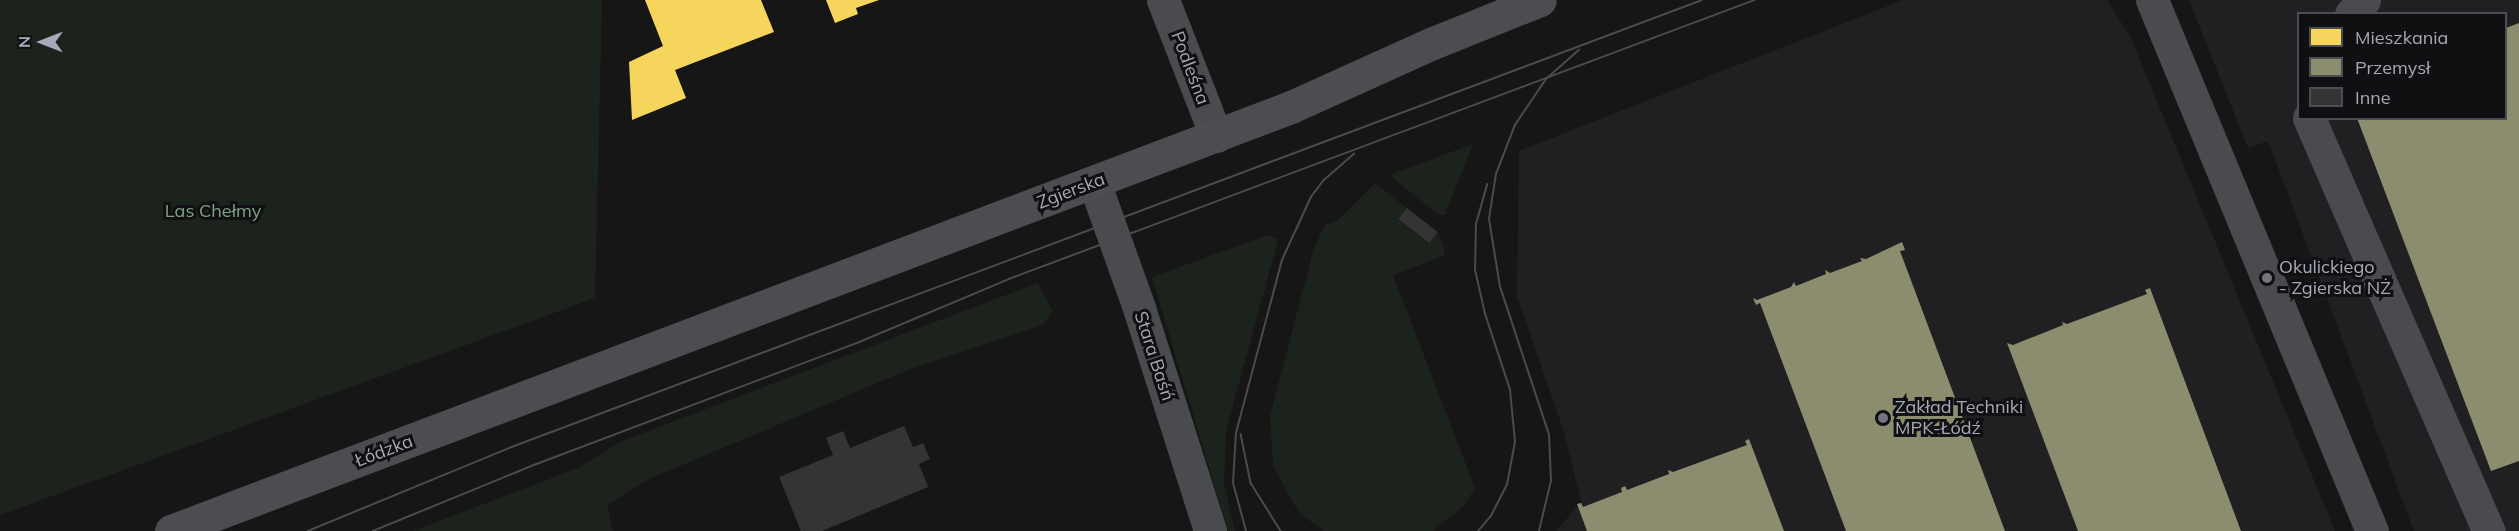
<!DOCTYPE html>
<html>
<head>
<meta charset="utf-8">
<style>
  body { margin:0 }
  #map { position:relative; width:2519px; height:531px; overflow:hidden; background:#161616; font-family:Mulish,sans-serif }
  div>[style] { position:absolute }
  .built>* { inset:0; background:#202022 }
  .green>* { inset:0; background:#1c231d }
  .homes>* { inset:0; background:#f6d55c }
  .industry>* { inset:0; background:#8c8c6e }
  .building>* { inset:0; background:#343435; transform-origin:0 0 }
  .minor>* { height:33px; margin:-16.5px; padding:0 16.5px; transform-origin:16.5px; border-radius:16.5px; background:#4a4b4f }
  .major>* { height:33px; margin:-16.5px; padding:0 16.5px; transform-origin:16.5px; border-radius:16.5px; background:#4c4c51 }
  .tram>* { height:1.5px; margin:-0.75px; padding:0 0.75px; transform-origin:0.75px; border-radius:0.75px; background:#4a4b4e }
  .dots>* { width:16px; height:16px; translate:-50% -50%; box-sizing:border-box; border:3px solid #101012; border-radius:50% }
  span { translate:-50% -50%; white-space:nowrap; text-align:center; line-height:1.15; -webkit-text-stroke:6px #101012; paint-order:stroke }
  .street-label { font-size:18px; color:#a6a9b7 }
  .park-label { font-size:18px; color:#7da383 }
  .poi-label { font-size:18px; color:#a6a9b7 }
  .left { translate:0 -50%; text-align:left }
  .legend { position:absolute; left:2297px; top:12px; width:210px; height:108px; box-sizing:border-box; background:#101012; border:2px solid #4c4d54; margin:0; padding:8px 10px; list-style:none; font-size:18px; color:#a6a9b7 }
  .legend li { display:flex; align-items:center; gap:12px; height:30px }
  .legend b { width:30px; border:2px solid #4c4d54 }
  .north { position:absolute; left:12px; top:12px; width:60px; height:60px; -webkit-text-stroke:4px #101012; paint-order:stroke; rotate:270deg; font-size:16px; font-weight:700; line-height:24px; text-align:center; color:#a6a9b7 }
  .north::after { content:''; display:block; margin:auto; width:21px; height:27px; background:#a6a9b7; clip-path:polygon(50% 0,100% 100%,50% 72%,0 100%) }
</style>
</head>
<body>
<div id="map">
  <div class="built">
    <i style="clip-path:polygon(1903px 0,2107px 0,2130px 36px,2335px 531px,1556px 531px,1581px 502px,1564px 432px,1517px 296px,1519px 151px)"></i>
    <i style="clip-path:polygon(evenodd,2189px 0,2519px 0,2519px 531px,2414px 531px,2268px 141px,2248px 148px,2189px 0,2298px 14px,2506px 14px,2506px 118px,2298px 118px,2298px 14px)"></i>
  </div>
  <div class="green">
    <i style="clip-path:polygon(0 0,602px 0,595px 298px,0 515px)"></i>
    <i style="clip-path:polygon(1473px 144px,1445px 215px,1439px 215px,1394px 179px,1392px 174px)"></i>
    <i style="clip-path:polygon(1375px 183px,1407px 208px,1399px 220px,1428px 243px,1438px 232px,1444px 247px,1445px 255px,1393px 275px,1475px 488px,1463px 507px,1432px 531px,1324px 531px,1299px 513px,1273px 466px,1270px 416px,1314px 248px,1325px 225px,1337px 221px)"></i>
    <i style="clip-path:polygon(1268px 235px,1278px 240px,1226px 431px,1224px 484px,1235px 531px,1228px 531px,1152px 277px)"></i>
    <i style="clip-path:polygon(1038px 283px,1053px 312px,1042px 325px,908px 370px,649px 479px,607px 505px,613px 531px,413px 531px,578px 468px,622px 441px)"></i>
  </div>
  <div class="homes">
    <i style="clip-path:polygon(645px 0,761px 0,774px 32px,675px 70px,686px 98px,632px 120px,629px 62px,663px 46px)"></i>
    <i style="clip-path:polygon(826px 0,879px 0,856px 8px,858px 14px,835px 23px)"></i>
  </div>
  <div class="industry">
    <i style="clip-path:polygon(2519px 23px,2519px 461px,2491px 471px,2357px 118px,2506px 118px,2506px 28px)"></i>
    <i style="clip-path:polygon(1902px 242px,1905px 250px,1900px 251px,2005px 531px,1846px 531px,1760px 303px,1756px 305px,1753px 298px,1757px 300px,1791px 287px,1794px 282px,1796px 286px,1826px 274px,1825px 270px,1830px 273px,1862px 261px,1860px 258px,1866px 259px)"></i>
    <i style="clip-path:polygon(2150px 288px,2241px 531px,2078px 531px,2007px 343px,2013px 345px,2063px 325px,2062px 322px,2067px 324px,2147px 294px,2145px 290px)"></i>
    <i style="clip-path:polygon(1749px 439px,1784px 531px,1587px 531px,1577px 504px,1581px 503px,1583px 507px,1622px 492px,1621px 488px,1625px 486px,1627px 490px,1669px 474px,1668px 470px,1673px 472px,1747px 445px,1745px 441px)"></i>
  </div>
  <div class="building">
    <i style="left:1407px;top:208px;width:39px;height:14px;rotate:38deg"></i>
    <i style="clip-path:polygon(904px 426px,913px 447px,923px 443px,930px 459px,919px 464px,928px 487px,822px 531px,801px 531px,779px 477px,833px 455px,826px 438px,843px 431px,850px 448px)"></i>
  </div>
  <div class="minor">
    <i style="left:1163px;top:0;width:146px;rotate:68.7deg"></i>
    <i style="left:2152px;top:0;width:575px;rotate:67.5deg"></i>
    <i style="left:2351px;top:14px;width:19px;rotate:-47deg"></i>
    <i style="left:2309px;top:118px;width:451px;rotate:66.5deg"></i>
    <i style="left:1094px;top:182px;width:134px;rotate:70.3deg"></i>
    <i style="left:1139px;top:308px;width:234px;rotate:72.3deg"></i>
  </div>
  <div class="major">
    <i style="left:171px;top:531px;width:1198px;rotate:-20.74deg"></i>
    <i style="left:1291px;top:107px;width:156px;rotate:-24.3deg"></i>
    <i style="left:1433px;top:43px;width:115px;rotate:-21.9deg"></i>
  </div>
  <div class="tram">
    <i style="left:1241px;top:434px;width:50px;rotate:78.5deg"></i>
    <i style="left:1251px;top:483px;width:57px;rotate:58deg"></i>
    <i style="left:308px;top:531px;width:217px;rotate:-22.4deg"></i>
    <i style="left:509px;top:448px;width:1274px;rotate:-20.58deg"></i>
    <i style="left:373px;top:531px;width:174px;rotate:-22.3deg"></i>
    <i style="left:534px;top:465px;width:345px;rotate:-20.7deg"></i>
    <i style="left:857px;top:343px;width:165px;rotate:-22.8deg"></i>
    <i style="left:1009px;top:279px;width:796px;rotate:-20.51deg"></i>
    <i style="left:1246px;top:531px;width:50px;rotate:-105.2deg"></i>
    <i style="left:1233px;top:483px;width:50px;rotate:-86.6deg"></i>
    <i style="left:1236px;top:433px;width:179px;rotate:-75.1deg"></i>
    <i style="left:1282px;top:260px;width:69px;rotate:-65.3deg"></i>
    <i style="left:1311px;top:197px;width:21px;rotate:-53deg"></i>
    <i style="left:1324px;top:180px;width:40px;rotate:-41deg"></i>
    <i style="left:1478px;top:531px;width:20px;rotate:-49deg"></i>
    <i style="left:1491px;top:516px;width:35px;rotate:-63deg"></i>
    <i style="left:1507px;top:485px;width:44px;rotate:-79.5deg"></i>
    <i style="left:1515px;top:442px;width:52px;rotate:-95.5deg"></i>
    <i style="left:1510px;top:390px;width:80px;rotate:-108.2deg"></i>
    <i style="left:1485px;top:314px;width:45px;rotate:-102.8deg"></i>
    <i style="left:1475px;top:270px;width:46px;rotate:-88.8deg"></i>
    <i style="left:1476px;top:224px;width:41px;rotate:-74.2deg"></i>
    <i style="left:1539px;top:531px;width:51px;rotate:-76.5deg"></i>
    <i style="left:1551px;top:481px;width:46px;rotate:-92.5deg"></i>
    <i style="left:1549px;top:435px;width:156px;rotate:-108.3deg"></i>
    <i style="left:1500px;top:287px;width:69px;rotate:-99.2deg"></i>
    <i style="left:1489px;top:219px;width:46px;rotate:-81.2deg"></i>
    <i style="left:1496px;top:174px;width:53px;rotate:-68.8deg"></i>
    <i style="left:1515px;top:125px;width:55px;rotate:-56deg"></i>
    <i style="left:1546px;top:79px;width:44px;rotate:-41.3deg"></i>
  </div>
  <div class="dots">
    <i style="left:2267px;top:278px;background:#74767f"></i>
    <i style="left:1883px;top:418px;background:#74767f"></i>
  </div>
  <div class="street-label">
    <span style="left:1190px;top:68px;rotate:69deg">Podleśna</span>
    <span style="left:1071px;top:191px;rotate:-21deg">Zgierska</span>
    <span style="left:1154px;top:356px;rotate:72deg">Stara Baśń</span>
    <span style="left:384px;top:451px;rotate:-21deg">Łódzka</span>
  </div>
  <div class="park-label">
    <span style="left:213px;top:211px">Las Chełmy</span>
  </div>
  <div class="poi-label">
    <span class="left" style="left:2279px;top:278px">Okulickiego<br>- Zgierska NŻ</span>
    <span class="left" style="left:1895px;top:418px">Zakład Techniki<br>MPK-Łódź</span>
  </div>
  <ul class="legend">
  <li><b style="height:16px;background:#f6d55c"></b>Mieszkania</li>
  <li><b style="height:16px;background:#8c8c6e"></b>Przemysł</li>
  <li><b style="height:16px;background:#343435"></b>Inne</li>
  </ul>
  <div class="north">N</div>
</div>
</body>
</html>
